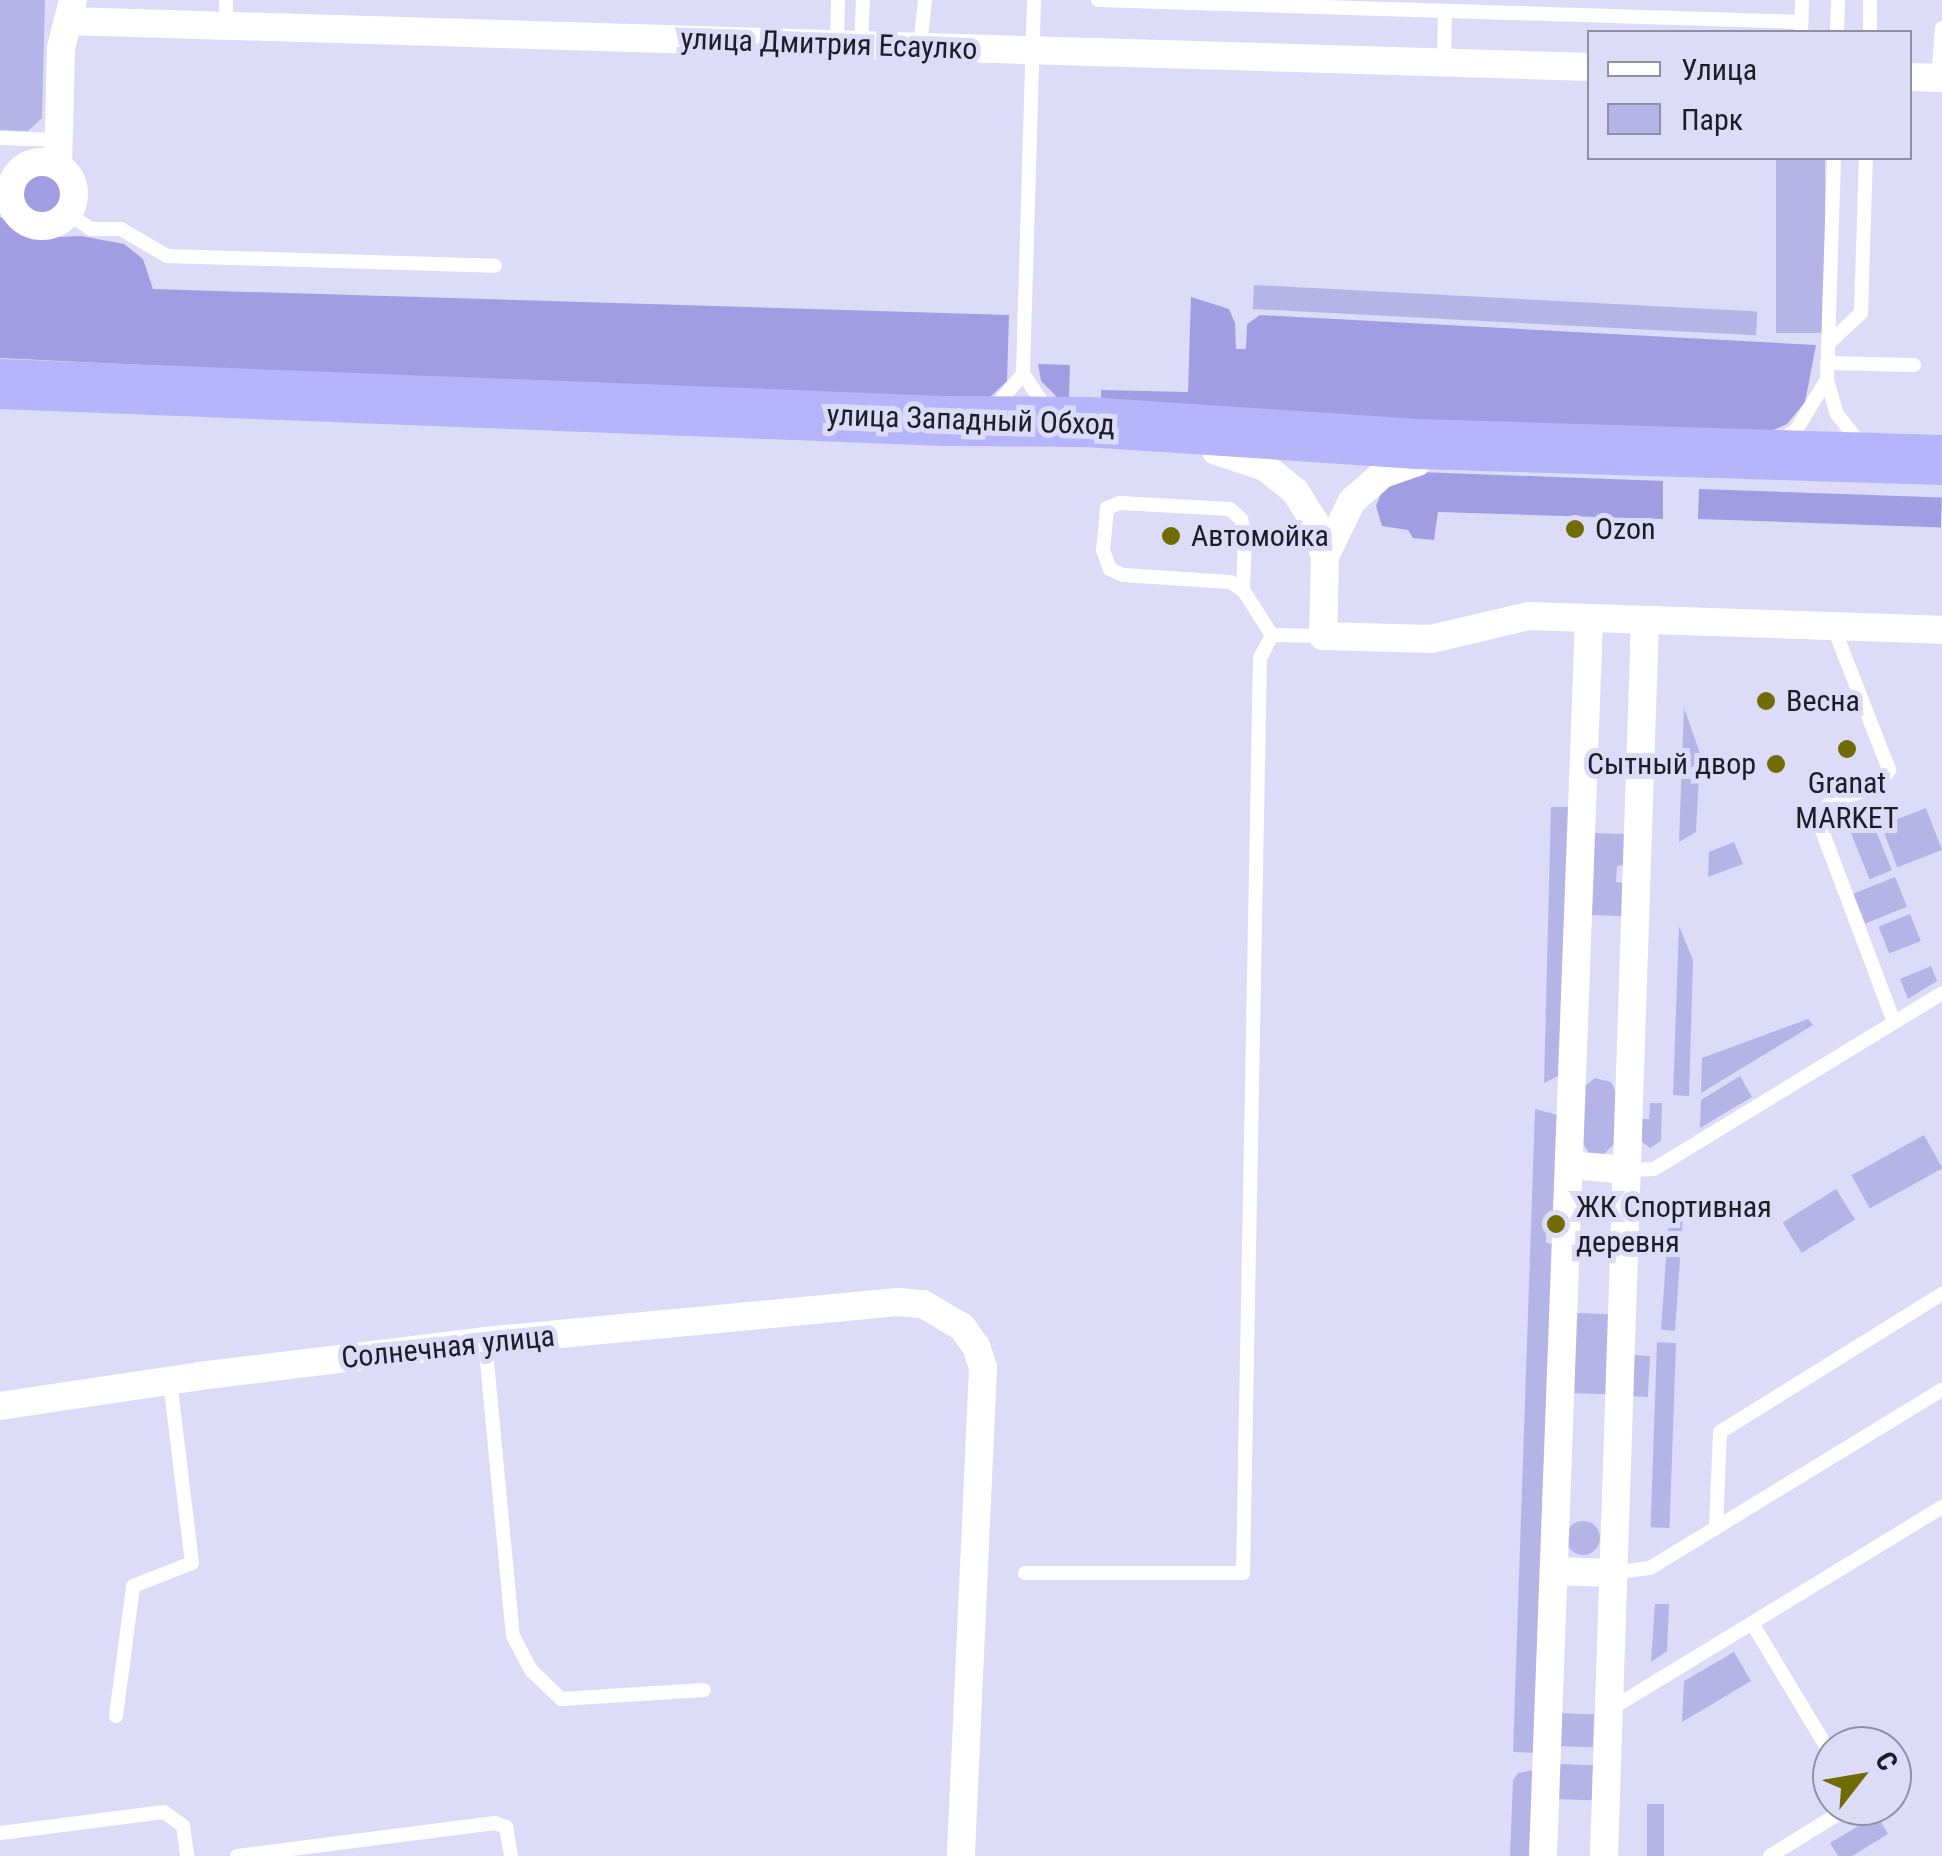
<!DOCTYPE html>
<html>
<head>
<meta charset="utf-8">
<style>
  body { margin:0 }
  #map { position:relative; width:1942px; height:1856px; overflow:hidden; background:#dcdcf8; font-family:"Roboto Condensed",sans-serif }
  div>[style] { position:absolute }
  .green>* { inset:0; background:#b4b4e7; transform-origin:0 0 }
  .round { border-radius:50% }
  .forest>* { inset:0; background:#a09de2; transform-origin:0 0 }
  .lane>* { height:14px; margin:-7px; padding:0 7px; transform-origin:7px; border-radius:7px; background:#fff }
  .street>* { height:28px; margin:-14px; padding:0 14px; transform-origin:14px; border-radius:14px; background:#fff }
  .street>.ring { margin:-14px; padding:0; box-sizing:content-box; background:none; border:28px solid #fff; border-radius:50% }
  .highway>* { height:50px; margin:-25px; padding:0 25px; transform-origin:25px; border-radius:25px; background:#b6b4fa }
  .dots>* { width:28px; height:28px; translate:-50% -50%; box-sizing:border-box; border:5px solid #dcdcf8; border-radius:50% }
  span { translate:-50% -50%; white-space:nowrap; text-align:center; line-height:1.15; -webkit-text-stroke:10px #dcdcf8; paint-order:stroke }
  .street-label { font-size:30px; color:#1d1d27 }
  .poi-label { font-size:30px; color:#1d1d27 }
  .left { translate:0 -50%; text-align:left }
  .right { translate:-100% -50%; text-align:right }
  .legend { position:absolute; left:1587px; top:30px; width:325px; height:130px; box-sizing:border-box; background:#dcdcf8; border:2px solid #9090a4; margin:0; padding:12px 18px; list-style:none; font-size:30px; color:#1d1d27 }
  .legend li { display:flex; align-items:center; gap:20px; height:50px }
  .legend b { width:50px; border:2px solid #9090a4 }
  .north { position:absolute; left:1812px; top:1726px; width:100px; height:100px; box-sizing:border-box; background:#dcdcf8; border:2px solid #9090a4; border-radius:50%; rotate:59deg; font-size:28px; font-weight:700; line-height:40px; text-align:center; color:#1d1d27 }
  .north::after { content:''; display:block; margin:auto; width:35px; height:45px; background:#716b05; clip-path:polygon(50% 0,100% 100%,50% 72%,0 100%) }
</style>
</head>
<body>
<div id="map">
  <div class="green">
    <i style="clip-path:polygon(0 0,45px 0,42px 118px,28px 131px,0 130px)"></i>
    <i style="left:1776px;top:158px;width:49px;height:175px"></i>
    <i style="left:1254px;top:285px;width:504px;height:24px;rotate:3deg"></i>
    <i style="clip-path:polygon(1684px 708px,1700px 753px,1696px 832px,1679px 842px)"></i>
    <i style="clip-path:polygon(1551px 807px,1575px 807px,1562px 1074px,1544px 1083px)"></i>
    <i style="left:1926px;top:808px;width:45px;height:48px;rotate:69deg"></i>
    <i style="left:1872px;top:821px;width:53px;height:24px;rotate:68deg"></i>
    <i style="clip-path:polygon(1593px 833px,1625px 834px,1624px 865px,1617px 866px,1616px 882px,1623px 883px,1622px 916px,1590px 915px)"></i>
    <i style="clip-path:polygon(1734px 842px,1743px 864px,1708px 877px,1709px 852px)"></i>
    <i style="left:1895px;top:877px;width:32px;height:45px;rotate:68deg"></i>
    <i style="left:1910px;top:914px;width:29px;height:34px;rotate:68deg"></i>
    <i style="clip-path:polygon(1679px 926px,1693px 960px,1689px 1096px,1673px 1095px)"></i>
    <i style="clip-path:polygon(1931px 966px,1937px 981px,1908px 999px,1900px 979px)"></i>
    <i style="clip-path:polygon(1808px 1019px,1813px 1025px,1701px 1093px,1702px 1058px)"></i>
    <i style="clip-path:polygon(1740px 1076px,1752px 1097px,1700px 1128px,1701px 1100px)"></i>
    <i style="clip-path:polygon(1595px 1078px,1611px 1082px,1616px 1093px,1615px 1143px,1602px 1156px,1589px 1153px,1582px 1142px,1585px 1086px)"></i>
    <i style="clip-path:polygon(1650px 1103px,1662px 1103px,1661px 1141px,1650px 1148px,1640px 1140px,1641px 1119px,1649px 1119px)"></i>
    <i style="clip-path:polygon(1535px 1109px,1558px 1115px,1557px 1214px,1546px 1214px,1546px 1243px,1555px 1244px,1538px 1753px,1513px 1752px)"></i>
    <i style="left:1924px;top:1135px;width:38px;height:83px;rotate:61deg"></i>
    <i style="left:1836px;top:1189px;width:36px;height:63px;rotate:58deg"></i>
    <i style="left:1670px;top:1202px;width:14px;height:128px;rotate:4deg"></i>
    <i style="left:1575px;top:1313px;width:36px;height:80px;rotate:2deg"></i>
    <i style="left:1676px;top:1343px;width:185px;height:19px;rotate:92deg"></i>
    <i style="left:1632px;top:1355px;width:18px;height:41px;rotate:3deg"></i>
    <i class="round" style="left:1566px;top:1521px;width:34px;height:34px"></i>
    <i style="clip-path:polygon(1655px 1604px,1669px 1604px,1667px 1651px,1651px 1662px)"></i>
    <i style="clip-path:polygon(1734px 1652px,1751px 1681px,1682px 1722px,1684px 1681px)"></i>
    <i style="left:1558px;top:1713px;width:36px;height:33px;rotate:2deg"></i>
    <i style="left:1557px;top:1764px;width:36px;height:35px;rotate:2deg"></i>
    <i style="clip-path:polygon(1533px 1770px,1539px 1856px,1510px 1856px,1513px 1780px,1518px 1773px)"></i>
    <i style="left:1647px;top:1804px;width:17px;height:52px"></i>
    <i style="clip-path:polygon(1877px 1815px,1888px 1834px,1852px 1856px,1838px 1856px,1830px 1843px)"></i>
  </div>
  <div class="forest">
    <i class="round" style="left:21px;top:174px;width:42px;height:42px"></i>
    <i style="clip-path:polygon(0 217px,37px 238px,81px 236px,124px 244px,143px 259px,153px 289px,1009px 315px,1007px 381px,988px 399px,595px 387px,0 358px)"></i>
    <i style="clip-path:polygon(1191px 297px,1229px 309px,1235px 323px,1236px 349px,1246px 349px,1247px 324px,1260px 315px,1816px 345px,1805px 402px,1787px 424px,1769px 432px,1090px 408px,1061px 401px,1041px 381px,1038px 364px,1070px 365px,1069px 397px,1101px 398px,1101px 390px,1188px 392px)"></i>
    <i style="clip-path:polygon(1420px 472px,1663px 481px,1663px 519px,1438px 512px,1434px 540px,1413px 538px,1408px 530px,1382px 526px,1376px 506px,1383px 489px)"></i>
    <i style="left:1699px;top:489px;width:243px;height:30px;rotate:2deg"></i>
  </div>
  <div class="lane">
    <i style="left:1034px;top:0;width:374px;rotate:91.7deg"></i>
    <i style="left:1023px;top:374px;width:42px;rotate:55.6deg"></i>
    <i style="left:1098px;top:0;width:704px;rotate:1.79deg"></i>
    <i style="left:226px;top:26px;width:26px;rotate:-90deg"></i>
    <i style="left:1801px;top:32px;width:32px;rotate:-88deg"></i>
    <i style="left:1837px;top:32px;width:32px;rotate:-88deg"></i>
    <i style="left:1870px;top:32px;width:32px;rotate:-90deg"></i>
    <i style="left:837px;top:45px;width:45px;rotate:-88.7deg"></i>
    <i style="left:861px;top:45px;width:45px;rotate:-87.5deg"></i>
    <i style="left:920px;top:47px;width:47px;rotate:-83.9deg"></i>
    <i style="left:1444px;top:63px;width:52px;rotate:-88.9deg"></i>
    <i style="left:1938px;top:78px;width:50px;rotate:-85.4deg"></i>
    <i style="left:0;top:138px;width:59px;rotate:1.9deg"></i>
    <i style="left:1834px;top:158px;width:222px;rotate:91.8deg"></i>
    <i style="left:1827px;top:380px;width:35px;rotate:74deg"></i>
    <i style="left:1837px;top:414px;width:36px;rotate:52deg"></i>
    <i style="left:68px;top:214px;width:27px;rotate:33deg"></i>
    <i style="left:91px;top:229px;width:30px"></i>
    <i style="left:121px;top:229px;width:53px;rotate:30.4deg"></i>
    <i style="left:167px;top:256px;width:328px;rotate:1.7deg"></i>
    <i style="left:1828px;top:344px;width:45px;rotate:-43.2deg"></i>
    <i style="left:1861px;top:313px;width:155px;rotate:-88.2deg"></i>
    <i style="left:1827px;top:363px;width:87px;rotate:1.3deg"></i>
    <i style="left:995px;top:407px;width:43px;rotate:-49.7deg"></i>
    <i style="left:1779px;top:441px;width:20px;rotate:-33deg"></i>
    <i style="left:1796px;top:430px;width:57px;rotate:-58.5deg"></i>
    <i style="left:1243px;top:590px;width:54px;rotate:-87.9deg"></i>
    <i style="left:1245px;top:536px;width:17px;rotate:-103deg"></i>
    <i style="left:1241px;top:519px;width:15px;rotate:-138deg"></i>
    <i style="left:1230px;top:509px;width:110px;rotate:-176.9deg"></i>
    <i style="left:1120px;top:503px;width:14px;rotate:159deg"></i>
    <i style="left:1107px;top:508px;width:42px;rotate:95.4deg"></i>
    <i style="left:1103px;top:550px;width:20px;rotate:70deg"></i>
    <i style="left:1110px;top:569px;width:14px;rotate:25deg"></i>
    <i style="left:1123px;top:575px;width:107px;rotate:3.7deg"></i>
    <i style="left:1230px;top:582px;width:15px;rotate:32deg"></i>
    <i style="left:1243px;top:590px;width:54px;rotate:57.2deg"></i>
    <i style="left:1833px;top:626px;width:155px;rotate:68.7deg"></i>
    <i style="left:1889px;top:770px;width:17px;rotate:126deg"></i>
    <i style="left:1879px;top:784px;width:55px;rotate:157.6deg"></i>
    <i style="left:1828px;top:805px;width:18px;rotate:124deg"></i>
    <i style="left:1818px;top:820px;width:216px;rotate:69.4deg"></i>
    <i style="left:1627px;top:1170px;width:27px;rotate:-2deg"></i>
    <i style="left:1654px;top:1169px;width:338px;rotate:-31.4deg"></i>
    <i style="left:485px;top:1341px;width:296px;rotate:84.6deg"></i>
    <i style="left:513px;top:1636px;width:40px;rotate:62deg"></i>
    <i style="left:532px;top:1671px;width:40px;rotate:44deg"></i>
    <i style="left:561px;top:1699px;width:143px;rotate:-3.6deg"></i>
    <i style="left:1716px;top:1528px;width:96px;rotate:-87.6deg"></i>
    <i style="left:1720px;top:1432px;width:261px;rotate:-31.9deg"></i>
    <i style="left:1025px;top:1573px;width:218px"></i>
    <i style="left:1243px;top:1573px;width:915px;rotate:-88.94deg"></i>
    <i style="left:1260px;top:658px;width:26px;rotate:-62deg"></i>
    <i style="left:1272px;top:635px;width:51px;rotate:1.1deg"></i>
    <i style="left:1613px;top:1573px;width:37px;rotate:-8deg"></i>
    <i style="left:1650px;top:1568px;width:342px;rotate:-31.4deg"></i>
    <i style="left:1752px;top:1623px;width:223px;rotate:-31.4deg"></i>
    <i style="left:1609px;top:1710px;width:167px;rotate:-31.3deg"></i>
    <i style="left:1752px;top:1623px;width:155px;rotate:59deg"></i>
    <i style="left:116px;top:1716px;width:131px;rotate:-82.5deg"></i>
    <i style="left:133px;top:1586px;width:63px;rotate:-21.3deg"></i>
    <i style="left:192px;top:1563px;width:184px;rotate:-96.9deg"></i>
    <i style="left:0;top:1833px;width:165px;rotate:-7.3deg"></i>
    <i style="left:164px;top:1812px;width:24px;rotate:36deg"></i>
    <i style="left:183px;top:1826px;width:30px;rotate:82deg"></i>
    <i style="left:237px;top:1856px;width:260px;rotate:-7.3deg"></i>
    <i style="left:495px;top:1823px;width:12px;rotate:20deg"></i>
    <i style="left:506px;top:1827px;width:29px;rotate:80deg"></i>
    <i style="left:1770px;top:1856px;width:95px;rotate:-31.7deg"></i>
  </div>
  <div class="street">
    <i style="left:68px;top:21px;width:1523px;rotate:1.73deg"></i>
    <i style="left:1910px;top:77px;width:32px;rotate:2deg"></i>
    <i class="ring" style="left:10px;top:162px;width:36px;height:36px"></i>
    <i style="left:58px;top:166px;width:118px;rotate:-88.5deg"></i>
    <i style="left:61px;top:48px;width:49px;rotate:-76deg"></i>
    <i style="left:1216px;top:451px;width:52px;rotate:18.1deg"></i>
    <i style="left:1265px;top:467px;width:38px;rotate:39deg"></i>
    <i style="left:1295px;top:491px;width:36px;rotate:58deg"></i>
    <i style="left:1314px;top:521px;width:37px;rotate:73deg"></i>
    <i style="left:1325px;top:556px;width:80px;rotate:91.4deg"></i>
    <i style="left:1323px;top:636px;width:108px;rotate:1.6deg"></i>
    <i style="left:1431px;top:639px;width:101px;rotate:-13.2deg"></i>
    <i style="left:1529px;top:616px;width:413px;rotate:1.9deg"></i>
    <i style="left:1325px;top:556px;width:61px;rotate:-63.9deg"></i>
    <i style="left:1352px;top:501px;width:41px;rotate:-41.1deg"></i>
    <i style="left:1383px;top:474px;width:36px;rotate:-19deg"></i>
    <i style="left:1569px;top:1165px;width:58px;rotate:4.9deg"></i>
    <i style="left:0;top:1406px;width:202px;rotate:-8.5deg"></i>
    <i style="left:200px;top:1376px;width:287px;rotate:-7deg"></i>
    <i style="left:485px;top:1341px;width:415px;rotate:-5.4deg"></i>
    <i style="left:898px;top:1302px;width:25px;rotate:5deg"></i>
    <i style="left:923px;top:1304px;width:45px;rotate:30.5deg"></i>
    <i style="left:962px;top:1327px;width:24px;rotate:54deg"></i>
    <i style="left:976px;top:1346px;width:23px;rotate:72deg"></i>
    <i style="left:983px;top:1368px;width:488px;rotate:92.6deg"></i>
    <i style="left:1554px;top:1571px;width:59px;rotate:1.9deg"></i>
    <i style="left:1543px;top:1856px;width:1239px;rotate:-87.87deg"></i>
    <i style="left:1604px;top:1856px;width:1237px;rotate:-88.1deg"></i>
  </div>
  <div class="highway">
    <i style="left:0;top:384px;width:945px;rotate:2.24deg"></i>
    <i style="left:944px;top:421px;width:143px;rotate:0.4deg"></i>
    <i style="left:1087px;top:422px;width:331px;rotate:3.8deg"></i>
    <i style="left:1417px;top:444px;width:525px;rotate:1.75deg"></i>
  </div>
  <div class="dots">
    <i style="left:1575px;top:529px;background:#716b05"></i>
    <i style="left:1171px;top:536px;background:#716b05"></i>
    <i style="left:1766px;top:701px;background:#716b05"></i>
    <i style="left:1847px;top:749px;background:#716b05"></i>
    <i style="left:1776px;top:764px;background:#716b05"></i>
    <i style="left:1556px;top:1224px;background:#716b05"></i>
  </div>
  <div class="street-label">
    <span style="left:829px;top:44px;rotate:2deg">улица Дмитрия Есаулко</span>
    <span style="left:971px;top:420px;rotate:2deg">улица Западный Обход</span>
    <span style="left:448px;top:1347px;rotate:-6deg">Солнечная улица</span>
  </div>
  <div class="poi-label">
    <span class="left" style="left:1595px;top:529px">Ozon</span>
    <span class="left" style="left:1191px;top:536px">Автомойка</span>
    <span class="left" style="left:1786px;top:701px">Весна</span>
    <span class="right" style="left:1756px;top:764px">Сытный двор</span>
    <span style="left:1847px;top:800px">Granat<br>MARKET</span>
    <span class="left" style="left:1576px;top:1224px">ЖК Спортивная<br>деревня</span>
  </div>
  <ul class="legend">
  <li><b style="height:12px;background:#fff"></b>Улица</li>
  <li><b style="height:28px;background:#b4b4e7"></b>Парк</li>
  </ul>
  <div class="north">С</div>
</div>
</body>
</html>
